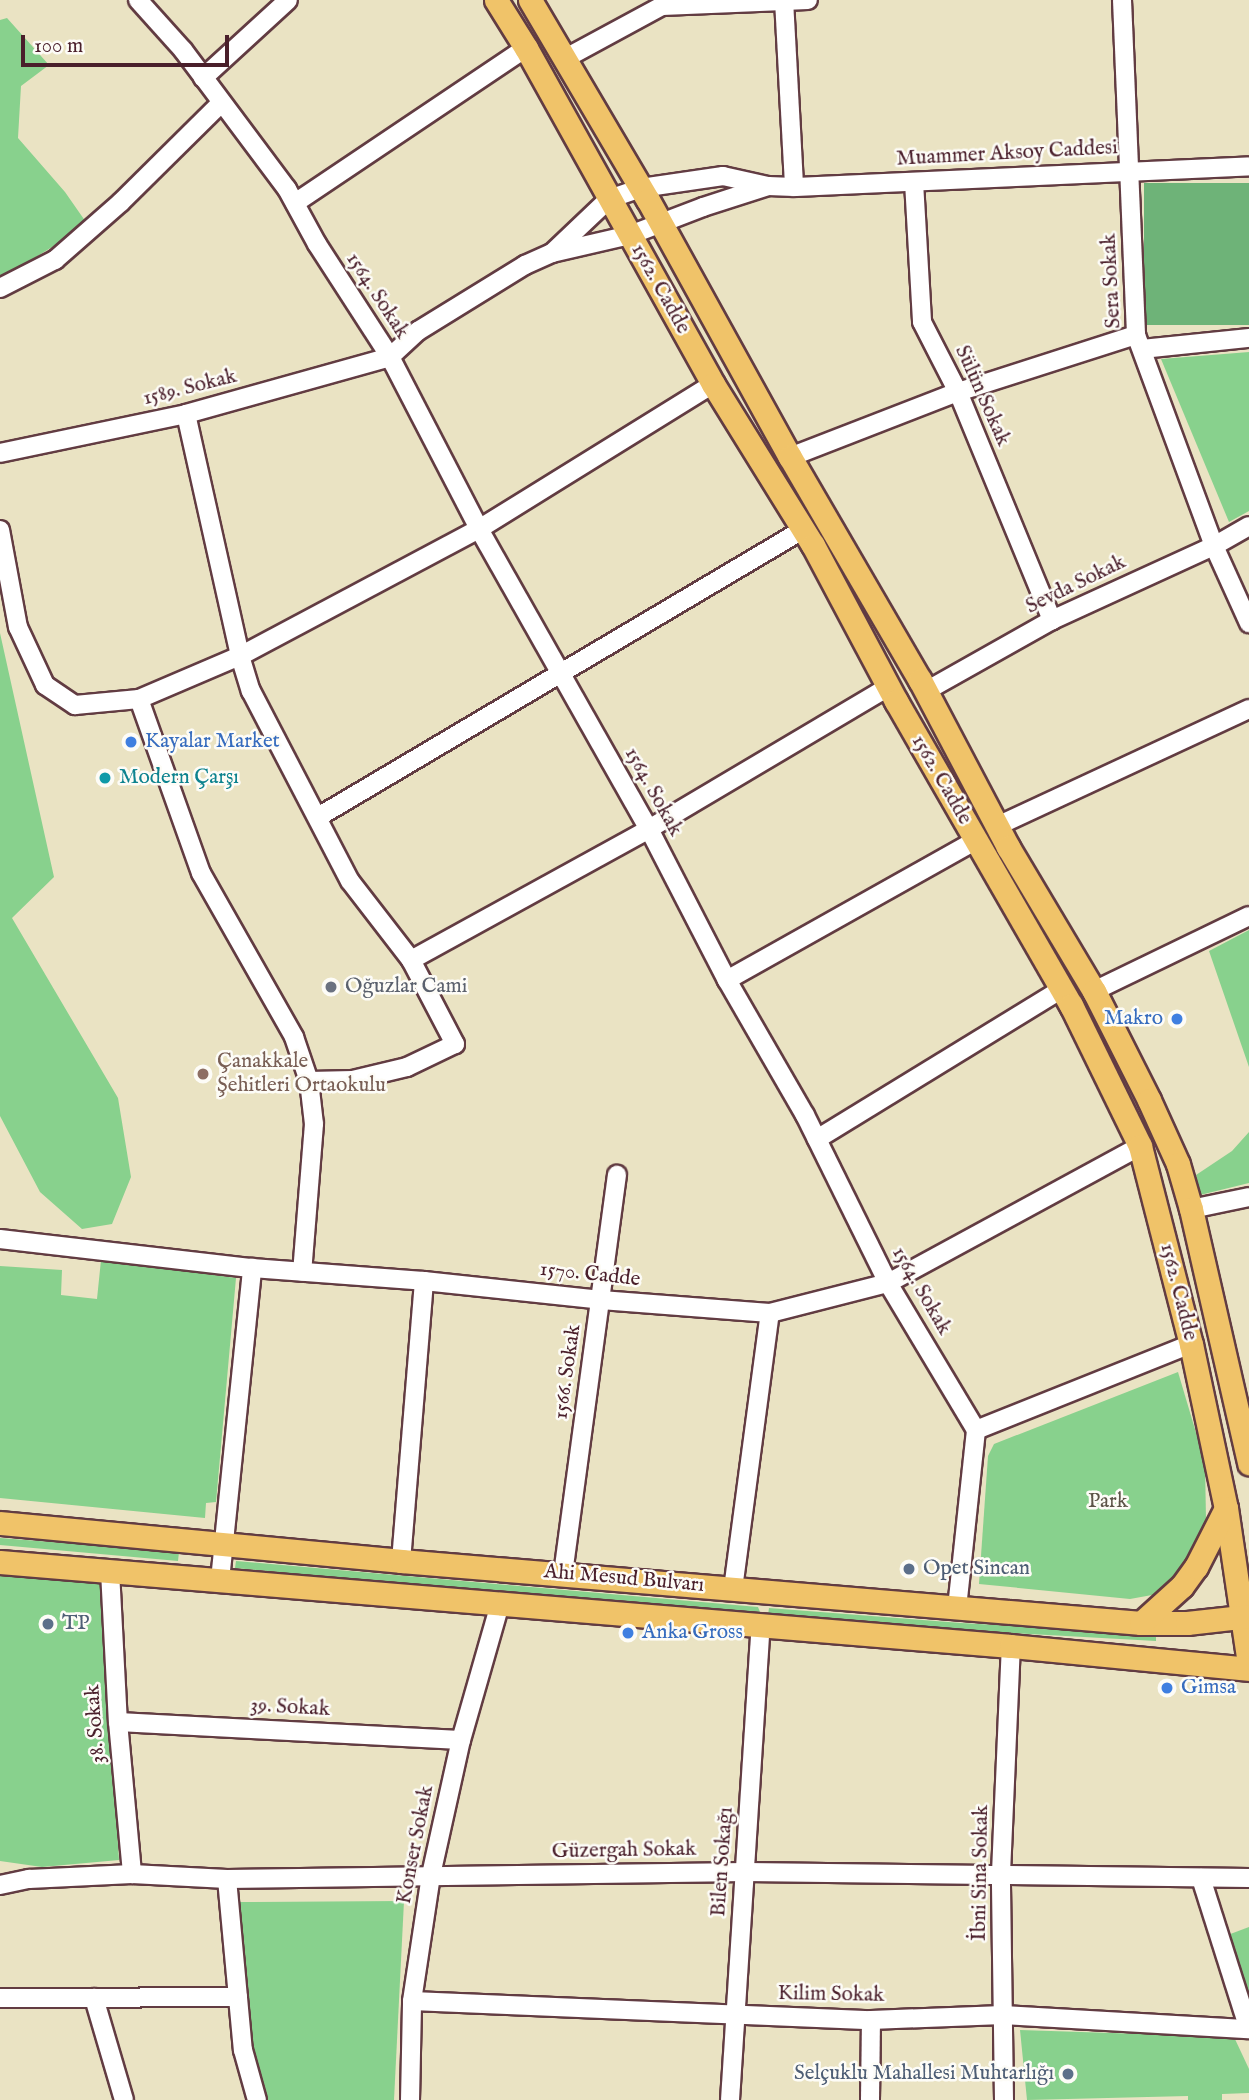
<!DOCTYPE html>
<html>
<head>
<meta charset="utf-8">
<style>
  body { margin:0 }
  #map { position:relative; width:1249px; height:2100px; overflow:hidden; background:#eae3c3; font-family:"IM FELL English",serif }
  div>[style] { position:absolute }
  .green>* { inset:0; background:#88d18d }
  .forest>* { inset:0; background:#6eb378; transform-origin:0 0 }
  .roads { filter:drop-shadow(2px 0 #623c42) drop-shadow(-2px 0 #623c42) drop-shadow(0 2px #623c42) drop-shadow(0 -2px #623c42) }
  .minor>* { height:18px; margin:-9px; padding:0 9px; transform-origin:9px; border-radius:9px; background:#fff }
  .major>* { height:23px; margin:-11.5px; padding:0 11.5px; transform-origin:11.5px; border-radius:11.5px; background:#f0c369 }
  .dots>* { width:19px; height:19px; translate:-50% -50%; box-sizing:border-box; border:4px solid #fdfcf7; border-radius:50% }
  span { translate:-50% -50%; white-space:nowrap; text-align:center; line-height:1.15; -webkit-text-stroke:5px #fdfcf7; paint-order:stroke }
  .street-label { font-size:21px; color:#4a1f2b }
  .shop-label { font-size:21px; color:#366cbe }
  .left { translate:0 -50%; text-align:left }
  .right { translate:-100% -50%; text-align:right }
  .culture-label { font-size:21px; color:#0d838f }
  .worship-label { font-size:21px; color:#5b616d }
  .education-label { font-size:21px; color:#785e54 }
  .park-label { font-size:21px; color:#5d5448 }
  .service-label { font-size:21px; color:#4e5e75 }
  .scale { position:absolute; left:21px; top:35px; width:208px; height:32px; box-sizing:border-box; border:4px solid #4a1f2b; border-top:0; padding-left:9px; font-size:21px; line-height:24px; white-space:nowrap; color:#4a1f2b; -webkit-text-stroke:5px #fdfcf7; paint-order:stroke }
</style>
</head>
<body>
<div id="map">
  <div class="green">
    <i style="clip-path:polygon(7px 18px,49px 65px,21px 86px,18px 138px,65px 192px,88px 225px,0 279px,0 20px)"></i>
    <i style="clip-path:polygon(1249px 352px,1249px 511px,1229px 522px,1161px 359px)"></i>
    <i style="clip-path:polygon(0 633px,54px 877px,12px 918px,118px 1098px,131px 1177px,112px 1224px,82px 1229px,40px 1192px,0 1116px)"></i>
    <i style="clip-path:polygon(1249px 930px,1249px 1067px,1209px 951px)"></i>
    <i style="clip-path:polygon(1249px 1132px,1249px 1183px,1200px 1195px,1196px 1175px,1232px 1151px)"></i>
    <i style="clip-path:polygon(101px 1260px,236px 1278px,216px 1502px,206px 1503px,205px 1518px,0 1498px,0 1266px,62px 1270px,61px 1295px,97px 1299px)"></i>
    <i style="clip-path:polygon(1178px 1372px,1205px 1463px,1206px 1520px,1186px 1565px,1163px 1593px,1130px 1599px,979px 1584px,988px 1456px,994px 1444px)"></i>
    <i style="clip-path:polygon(0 1538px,179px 1552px,178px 1561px,0 1545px)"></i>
    <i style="clip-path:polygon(236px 1561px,758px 1607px,760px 1612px,542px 1597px,235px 1568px)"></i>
    <i style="clip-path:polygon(0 1573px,102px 1582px,119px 1860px,42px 1867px,0 1861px)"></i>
    <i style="clip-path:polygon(769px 1608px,961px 1623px,1156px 1634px,1156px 1641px,960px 1630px,768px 1615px)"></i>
    <i style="clip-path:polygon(404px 1901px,394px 2100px,267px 2100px,249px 2036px,237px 1902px)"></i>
    <i style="clip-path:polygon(1249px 1927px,1249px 1995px,1225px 1936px)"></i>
    <i style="clip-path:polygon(1020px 2030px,1234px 2037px,1249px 2069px,1249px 2093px,1222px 2094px,1222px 2100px,1188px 2100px,1188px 2096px,1027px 2100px)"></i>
  </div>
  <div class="forest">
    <i style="left:1249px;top:183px;width:142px;height:105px;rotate:90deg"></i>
  </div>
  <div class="roads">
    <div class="minor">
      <i style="left:138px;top:0;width:67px;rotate:48deg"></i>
      <i style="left:183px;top:50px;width:174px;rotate:53.2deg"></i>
      <i style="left:287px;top:189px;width:63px;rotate:61.4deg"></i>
      <i style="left:317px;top:244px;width:135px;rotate:57.1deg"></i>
      <i style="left:390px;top:357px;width:194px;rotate:62.6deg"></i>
      <i style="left:479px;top:529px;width:345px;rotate:60.5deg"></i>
      <i style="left:649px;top:829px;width:170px;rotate:62.7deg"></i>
      <i style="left:727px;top:980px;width:156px;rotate:60deg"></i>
      <i style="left:805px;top:1115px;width:187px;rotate:63.7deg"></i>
      <i style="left:888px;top:1283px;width:171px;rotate:59.1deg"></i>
      <i style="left:976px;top:1430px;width:232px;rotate:-21.8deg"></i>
      <i style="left:784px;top:0;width:187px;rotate:86.9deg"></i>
      <i style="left:1122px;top:0;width:335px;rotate:87.6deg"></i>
      <i style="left:1136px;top:335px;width:225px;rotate:69.7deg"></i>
      <i style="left:1214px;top:546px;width:85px;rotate:65.6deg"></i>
      <i style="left:564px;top:59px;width:111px;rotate:-28.4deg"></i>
      <i style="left:662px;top:6px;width:146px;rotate:-2.4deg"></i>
      <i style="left:203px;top:78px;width:115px;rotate:-42.5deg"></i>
      <i style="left:914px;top:182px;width:140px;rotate:86.7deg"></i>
      <i style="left:922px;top:322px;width:79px;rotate:62.8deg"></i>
      <i style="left:958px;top:392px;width:247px;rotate:67.6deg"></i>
      <i style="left:295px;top:203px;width:278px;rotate:-33.9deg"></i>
      <i style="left:552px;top:253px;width:79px;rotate:-43.5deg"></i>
      <i style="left:609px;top:199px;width:34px;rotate:-19deg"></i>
      <i style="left:641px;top:188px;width:83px;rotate:-8.3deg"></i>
      <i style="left:723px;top:176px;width:46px;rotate:12.5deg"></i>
      <i style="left:768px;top:186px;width:26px;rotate:2deg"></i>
      <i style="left:794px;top:187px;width:455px;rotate:-2.6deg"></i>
      <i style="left:0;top:288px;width:62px;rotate:-27deg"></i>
      <i style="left:55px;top:260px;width:88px;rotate:-41.3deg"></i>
      <i style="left:121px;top:202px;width:141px;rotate:-44.7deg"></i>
      <i style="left:1142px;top:349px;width:108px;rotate:-5.9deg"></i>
      <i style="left:186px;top:414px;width:248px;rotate:77.4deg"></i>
      <i style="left:240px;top:656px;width:37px;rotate:73deg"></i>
      <i style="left:251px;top:691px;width:214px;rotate:62.5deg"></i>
      <i style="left:350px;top:881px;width:100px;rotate:52.3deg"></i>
      <i style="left:411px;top:960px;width:95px;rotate:62.4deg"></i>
      <i style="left:455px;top:1044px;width:53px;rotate:154.4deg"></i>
      <i style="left:407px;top:1067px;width:56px;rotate:166.5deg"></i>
      <i style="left:353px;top:1080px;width:44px;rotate:178.7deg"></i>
      <i style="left:0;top:453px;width:190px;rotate:-11.8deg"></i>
      <i style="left:186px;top:414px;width:212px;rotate:-15.6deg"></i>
      <i style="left:390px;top:357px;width:38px;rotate:-43deg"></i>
      <i style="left:418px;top:331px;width:126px;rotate:-31.7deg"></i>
      <i style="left:525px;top:265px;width:30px;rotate:-24deg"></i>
      <i style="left:552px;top:253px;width:80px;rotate:-13deg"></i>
      <i style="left:630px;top:235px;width:78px;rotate:-21deg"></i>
      <i style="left:703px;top:207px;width:68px;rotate:-17.9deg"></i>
      <i style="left:790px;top:457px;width:180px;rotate:-21.2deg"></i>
      <i style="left:958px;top:392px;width:187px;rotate:-17.8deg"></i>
      <i style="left:0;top:530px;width:99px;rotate:79.5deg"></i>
      <i style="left:18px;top:627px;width:64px;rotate:65deg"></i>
      <i style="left:45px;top:685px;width:36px;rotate:34deg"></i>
      <i style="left:75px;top:705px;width:64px;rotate:-5.4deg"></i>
      <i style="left:139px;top:699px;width:110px;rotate:-23.1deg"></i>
      <i style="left:240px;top:656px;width:271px;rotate:-28deg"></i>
      <i style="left:479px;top:529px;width:275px;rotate:-31.8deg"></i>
      <i style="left:926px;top:691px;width:145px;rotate:-29.4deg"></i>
      <i style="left:1052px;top:620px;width:178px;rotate:-24.6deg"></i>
      <i style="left:1214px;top:546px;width:40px;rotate:-29.7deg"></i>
      <i style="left:139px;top:699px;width:185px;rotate:70.4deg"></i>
      <i style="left:201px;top:873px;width:189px;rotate:60.4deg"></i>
      <i style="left:294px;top:1037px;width:46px;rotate:71.2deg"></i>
      <i style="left:309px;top:1081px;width:43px;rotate:83.4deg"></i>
      <i style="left:314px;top:1124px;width:148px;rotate:94.6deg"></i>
      <i style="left:318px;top:817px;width:565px;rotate:-30.65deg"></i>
      <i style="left:997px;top:826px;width:278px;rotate:-24.9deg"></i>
      <i style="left:411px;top:960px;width:272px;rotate:-28.8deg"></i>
      <i style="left:649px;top:829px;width:278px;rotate:-30.7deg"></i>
      <i style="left:727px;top:980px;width:286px;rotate:-29.3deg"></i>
      <i style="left:1094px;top:991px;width:172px;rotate:-25.8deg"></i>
      <i style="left:817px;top:1139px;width:287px;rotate:-31.5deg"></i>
      <i style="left:1191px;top:1209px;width:59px;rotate:-11.7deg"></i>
      <i style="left:0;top:1239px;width:254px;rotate:6.6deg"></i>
      <i style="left:252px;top:1268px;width:172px;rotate:4.3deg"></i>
      <i style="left:424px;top:1281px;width:178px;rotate:6.1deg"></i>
      <i style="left:601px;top:1300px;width:169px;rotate:4.4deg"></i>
      <i style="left:770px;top:1313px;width:122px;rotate:-14.3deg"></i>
      <i style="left:888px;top:1283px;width:287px;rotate:-28.5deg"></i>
      <i style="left:401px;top:1561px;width:281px;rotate:-85.3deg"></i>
      <i style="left:110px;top:1571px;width:151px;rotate:87deg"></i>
      <i style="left:118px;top:1722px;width:153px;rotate:84.7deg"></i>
      <i style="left:563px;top:1574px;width:403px;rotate:-82.3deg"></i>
      <i style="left:220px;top:1580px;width:314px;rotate:-84.1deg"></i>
      <i style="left:733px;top:1589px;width:278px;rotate:-82.4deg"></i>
      <i style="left:957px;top:1608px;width:179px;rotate:-83.9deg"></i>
      <i style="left:118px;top:1722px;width:343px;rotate:3deg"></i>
      <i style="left:1201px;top:1878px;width:158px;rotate:72.4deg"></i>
      <i style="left:227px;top:1879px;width:172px;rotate:84.7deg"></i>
      <i style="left:243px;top:2050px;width:52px;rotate:74.4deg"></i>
      <i style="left:0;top:1885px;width:30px;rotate:-12deg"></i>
      <i style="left:29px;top:1879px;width:103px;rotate:-2.8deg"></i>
      <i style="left:132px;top:1874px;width:95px;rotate:3deg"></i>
      <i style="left:227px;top:1879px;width:519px;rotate:-0.77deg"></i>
      <i style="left:746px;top:1872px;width:503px;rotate:0.68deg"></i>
      <i style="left:0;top:1998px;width:238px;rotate:-0.2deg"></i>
      <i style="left:94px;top:1998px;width:106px;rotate:73.6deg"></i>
      <i style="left:412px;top:2001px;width:459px;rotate:2.4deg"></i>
      <i style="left:871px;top:2020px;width:132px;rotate:-2.2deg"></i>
      <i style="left:1003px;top:2015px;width:246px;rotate:3.3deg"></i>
      <i style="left:410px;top:2100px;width:99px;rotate:-88.8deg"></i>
      <i style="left:412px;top:2001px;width:127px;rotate:-81.4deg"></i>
      <i style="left:431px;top:1875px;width:138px;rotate:-77.5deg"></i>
      <i style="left:461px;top:1740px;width:141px;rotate:-74deg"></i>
      <i style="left:730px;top:2100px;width:475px;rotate:-86.3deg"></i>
      <i style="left:870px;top:2100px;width:80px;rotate:-89.3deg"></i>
      <i style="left:1004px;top:2100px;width:227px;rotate:-90.8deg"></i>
      <i style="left:1001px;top:1873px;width:227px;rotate:-87.5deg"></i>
    </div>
    <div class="major">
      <i style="left:496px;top:0;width:57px;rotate:58deg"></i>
      <i style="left:526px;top:48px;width:385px;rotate:60.9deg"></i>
      <i style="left:713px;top:384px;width:190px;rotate:58.2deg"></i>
      <i style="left:813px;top:545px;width:177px;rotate:62deg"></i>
      <i style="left:896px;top:701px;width:351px;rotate:60.1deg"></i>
      <i style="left:1071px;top:1005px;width:157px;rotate:63.9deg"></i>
      <i style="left:1140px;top:1146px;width:204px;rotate:75.6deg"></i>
      <i style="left:1191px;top:1344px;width:168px;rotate:78deg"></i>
      <i style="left:1226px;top:1508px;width:158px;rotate:81.6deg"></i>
      <i style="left:530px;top:0;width:232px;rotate:59.5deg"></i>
      <i style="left:648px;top:200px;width:294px;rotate:61.1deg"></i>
      <i style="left:790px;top:457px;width:258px;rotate:59.8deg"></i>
      <i style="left:920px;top:680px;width:189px;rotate:62.2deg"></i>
      <i style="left:1008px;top:847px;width:168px;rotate:59.2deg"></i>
      <i style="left:1094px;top:991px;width:122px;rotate:63.2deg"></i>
      <i style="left:1149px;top:1100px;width:70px;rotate:65.6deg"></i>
      <i style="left:1178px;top:1164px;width:47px;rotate:73.9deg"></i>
      <i style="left:1191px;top:1209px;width:261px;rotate:77.1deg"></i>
      <i style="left:0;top:1523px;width:403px;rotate:5.4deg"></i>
      <i style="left:401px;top:1561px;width:743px;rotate:4.79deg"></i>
      <i style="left:1141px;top:1623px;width:46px"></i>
      <i style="left:1187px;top:1623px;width:62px;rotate:-6.4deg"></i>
      <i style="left:0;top:1562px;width:1014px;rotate:4.75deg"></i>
      <i style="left:1011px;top:1646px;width:239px;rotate:5.5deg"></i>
      <i style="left:1141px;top:1623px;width:55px;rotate:-42.1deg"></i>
      <i style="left:1182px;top:1586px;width:24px;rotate:-54deg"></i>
      <i style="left:1196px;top:1567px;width:66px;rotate:-63deg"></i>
    </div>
  </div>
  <div class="dots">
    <i style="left:131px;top:742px;background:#3f7fe0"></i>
    <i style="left:105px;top:778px;background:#0f9aa8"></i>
    <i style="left:331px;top:987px;background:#6b7280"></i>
    <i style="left:1177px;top:1019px;background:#3f7fe0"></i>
    <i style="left:203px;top:1074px;background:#8d6e63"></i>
    <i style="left:909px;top:1569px;background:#5c6f8a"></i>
    <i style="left:48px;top:1624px;background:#5c6f8a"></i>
    <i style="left:628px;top:1633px;background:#3f7fe0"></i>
    <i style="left:1167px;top:1688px;background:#3f7fe0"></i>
    <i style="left:1068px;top:2074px;background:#5c6f8a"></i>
  </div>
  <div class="street-label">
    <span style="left:1007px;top:154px;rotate:-3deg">Muammer Aksoy Caddesi</span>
    <span style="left:1112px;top:281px;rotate:-93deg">Sera Sokak</span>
    <span style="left:660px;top:289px;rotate:61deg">1562. Cadde</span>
    <span style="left:377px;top:296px;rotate:57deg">1564. Sokak</span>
    <span style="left:190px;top:388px;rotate:-14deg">1589. Sokak</span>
    <span style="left:982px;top:396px;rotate:66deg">Sülün Sokak</span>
    <span style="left:1076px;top:585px;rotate:-26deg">Sevda Sokak</span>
    <span style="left:941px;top:780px;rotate:60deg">1562. Cadde</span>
    <span style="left:653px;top:792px;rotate:61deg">1564. Sokak</span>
    <span style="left:590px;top:1275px;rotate:6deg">1570. Cadde</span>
    <span style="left:921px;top:1291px;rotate:60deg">1564. Sokak</span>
    <span style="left:1178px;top:1292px;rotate:76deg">1562. Cadde</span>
    <span style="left:568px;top:1372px;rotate:-82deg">1566. Sokak</span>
    <span style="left:624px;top:1579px;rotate:5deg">Ahi Mesud Bulvarı</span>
    <span style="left:290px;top:1708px;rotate:3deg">39. Sokak</span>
    <span style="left:96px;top:1724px;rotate:-94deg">38. Sokak</span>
    <span style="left:416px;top:1845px;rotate:-79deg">Konser Sokak</span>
    <span style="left:624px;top:1851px;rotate:-1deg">Güzergah Sokak</span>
    <span style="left:723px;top:1862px;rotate:-86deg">Bilen Sokağı</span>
    <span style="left:981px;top:1873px;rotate:-89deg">İbni Sina Sokak</span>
    <span style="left:831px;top:1995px;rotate:1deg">Kilim Sokak</span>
  </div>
  <div class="shop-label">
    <span class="left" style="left:145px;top:742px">Kayalar Market</span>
    <span class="right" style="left:1163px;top:1019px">Makro</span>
    <span class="left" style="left:642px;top:1633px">Anka Gross</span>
    <span class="left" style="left:1181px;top:1688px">Gimsa</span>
  </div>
  <div class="culture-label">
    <span class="left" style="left:119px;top:778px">Modern Çarşı</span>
  </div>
  <div class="worship-label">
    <span class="left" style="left:345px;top:987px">Oğuzlar Cami</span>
  </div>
  <div class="education-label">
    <span class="left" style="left:217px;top:1074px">Çanakkale<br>Şehitleri Ortaokulu</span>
  </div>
  <div class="park-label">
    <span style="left:1108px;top:1502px">Park</span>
  </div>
  <div class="service-label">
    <span class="left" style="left:923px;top:1569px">Opet Sincan</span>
    <span class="left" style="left:62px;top:1624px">TP</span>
    <span class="right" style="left:1054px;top:2074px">Selçuklu Mahallesi Muhtarlığı</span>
  </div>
  <div class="scale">100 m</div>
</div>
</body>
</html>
